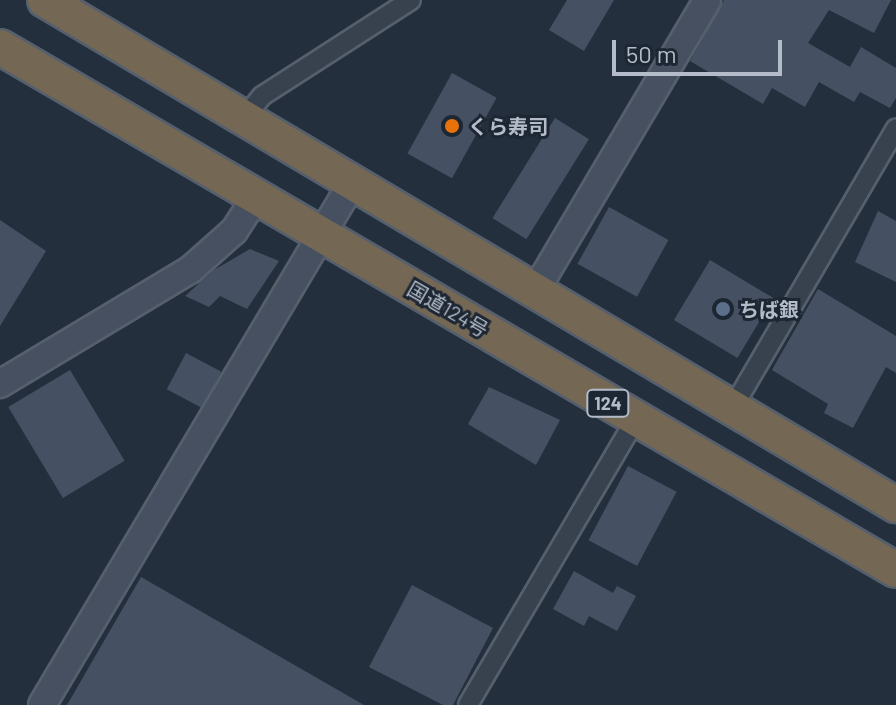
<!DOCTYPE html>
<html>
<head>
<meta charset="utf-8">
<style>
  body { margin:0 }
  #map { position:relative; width:896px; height:705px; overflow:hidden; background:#242f3e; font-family:Barlow,"Noto Sans JP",sans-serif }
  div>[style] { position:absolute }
  .building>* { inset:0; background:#455162; transform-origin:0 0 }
  .roads { filter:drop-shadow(2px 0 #565f6c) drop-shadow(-2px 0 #565f6c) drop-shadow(0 2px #565f6c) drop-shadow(0 -2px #565f6c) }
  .street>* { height:18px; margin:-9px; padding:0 9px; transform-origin:9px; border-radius:9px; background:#38414e }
  .secondary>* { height:26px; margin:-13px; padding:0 13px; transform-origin:13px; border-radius:13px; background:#465061 }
  .highway>* { height:34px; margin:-17px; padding:0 17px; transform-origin:17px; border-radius:17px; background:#746855 }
  .dots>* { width:22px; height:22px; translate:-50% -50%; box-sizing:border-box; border:4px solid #1d2633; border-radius:50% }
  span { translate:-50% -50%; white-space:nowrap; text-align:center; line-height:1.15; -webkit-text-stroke:6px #1d2633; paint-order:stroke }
  .shield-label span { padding:2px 6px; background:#1d2633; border:2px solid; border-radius:6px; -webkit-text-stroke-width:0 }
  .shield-label { font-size:18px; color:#b4bcc9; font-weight:700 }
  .poi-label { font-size:20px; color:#b4bcc9; font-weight:700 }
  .left { translate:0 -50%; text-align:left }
  .street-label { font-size:20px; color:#b4bcc9 }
  .scale { position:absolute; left:612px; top:40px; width:170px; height:36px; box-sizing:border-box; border:4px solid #b4bcc9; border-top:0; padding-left:10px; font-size:24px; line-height:28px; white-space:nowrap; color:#b4bcc9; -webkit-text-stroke:6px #1d2633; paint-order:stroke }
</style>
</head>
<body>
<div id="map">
  <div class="building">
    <i style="clip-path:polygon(567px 0,614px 0,584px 51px,549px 30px)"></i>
    <i style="clip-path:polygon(724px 0,891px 0,874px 33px,829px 10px,808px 43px,850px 67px,861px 47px,896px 68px,896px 98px,890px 108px,860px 92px,854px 102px,819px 82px,805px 107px,772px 88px,763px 104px,690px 61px)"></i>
    <i style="left:452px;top:73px;width:51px;height:92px;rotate:29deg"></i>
    <i style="left:555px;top:118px;width:40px;height:118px;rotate:32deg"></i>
    <i style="left:609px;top:207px;width:68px;height:65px;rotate:29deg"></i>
    <i style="clip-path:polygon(878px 211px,896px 221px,896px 282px,855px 262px)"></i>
    <i style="clip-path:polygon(0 220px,46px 251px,0 326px)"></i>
    <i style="clip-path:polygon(250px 249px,279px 261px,247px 309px,220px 296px,209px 307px,185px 296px,214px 270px)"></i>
    <i style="left:710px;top:260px;width:74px;height:70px;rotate:31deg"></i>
    <i style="clip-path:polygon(818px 289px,896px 336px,896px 373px,886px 367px,853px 428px,824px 413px,828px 404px,772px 370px)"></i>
    <i style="left:186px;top:353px;width:40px;height:41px;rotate:28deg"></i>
    <i style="left:70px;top:370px;width:106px;height:72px;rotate:59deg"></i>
    <i style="clip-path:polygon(489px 387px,560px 420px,536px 465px,468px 424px)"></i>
    <i style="left:628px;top:466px;width:55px;height:84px;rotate:28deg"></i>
    <i style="clip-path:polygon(574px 571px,613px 593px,617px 586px,636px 596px,617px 631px,589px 616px,584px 626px,553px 609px)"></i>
    <i style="clip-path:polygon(141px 577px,364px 705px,67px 705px)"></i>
    <i style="clip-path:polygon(412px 585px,493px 628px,453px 705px,443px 705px,369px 667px)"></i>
  </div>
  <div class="roads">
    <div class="street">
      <i style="left:245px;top:117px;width:27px;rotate:-51deg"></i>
      <i style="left:262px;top:96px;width:177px;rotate:-32.8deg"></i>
      <i style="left:732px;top:409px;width:325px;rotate:-59.7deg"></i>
      <i style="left:468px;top:705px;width:332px;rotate:-59.6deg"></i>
    </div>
    <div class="secondary">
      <i style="left:537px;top:288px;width:334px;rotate:-59.4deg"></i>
      <i style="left:0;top:384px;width:222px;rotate:-31deg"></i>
      <i style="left:190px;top:270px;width:59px;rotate:-41.6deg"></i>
      <i style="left:234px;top:231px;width:40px;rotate:-57.1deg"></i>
      <i style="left:42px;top:705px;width:611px;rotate:-59.28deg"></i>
    </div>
    <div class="highway">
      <i style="left:45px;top:0;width:990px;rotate:30.69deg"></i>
      <i style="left:0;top:47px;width:1037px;rotate:30.27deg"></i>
    </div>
  </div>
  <div class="dots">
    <i style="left:452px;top:126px;background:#e8710a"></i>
    <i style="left:723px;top:309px;background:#5c6f8a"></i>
  </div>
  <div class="shield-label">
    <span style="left:608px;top:403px">124</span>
  </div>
  <div class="poi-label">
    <span class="left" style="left:468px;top:126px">くら寿司</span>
    <span class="left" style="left:739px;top:309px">ちば銀</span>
  </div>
  <div class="street-label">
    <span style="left:448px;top:309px;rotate:30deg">国道124号</span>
  </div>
  <div class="scale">50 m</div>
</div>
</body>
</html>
